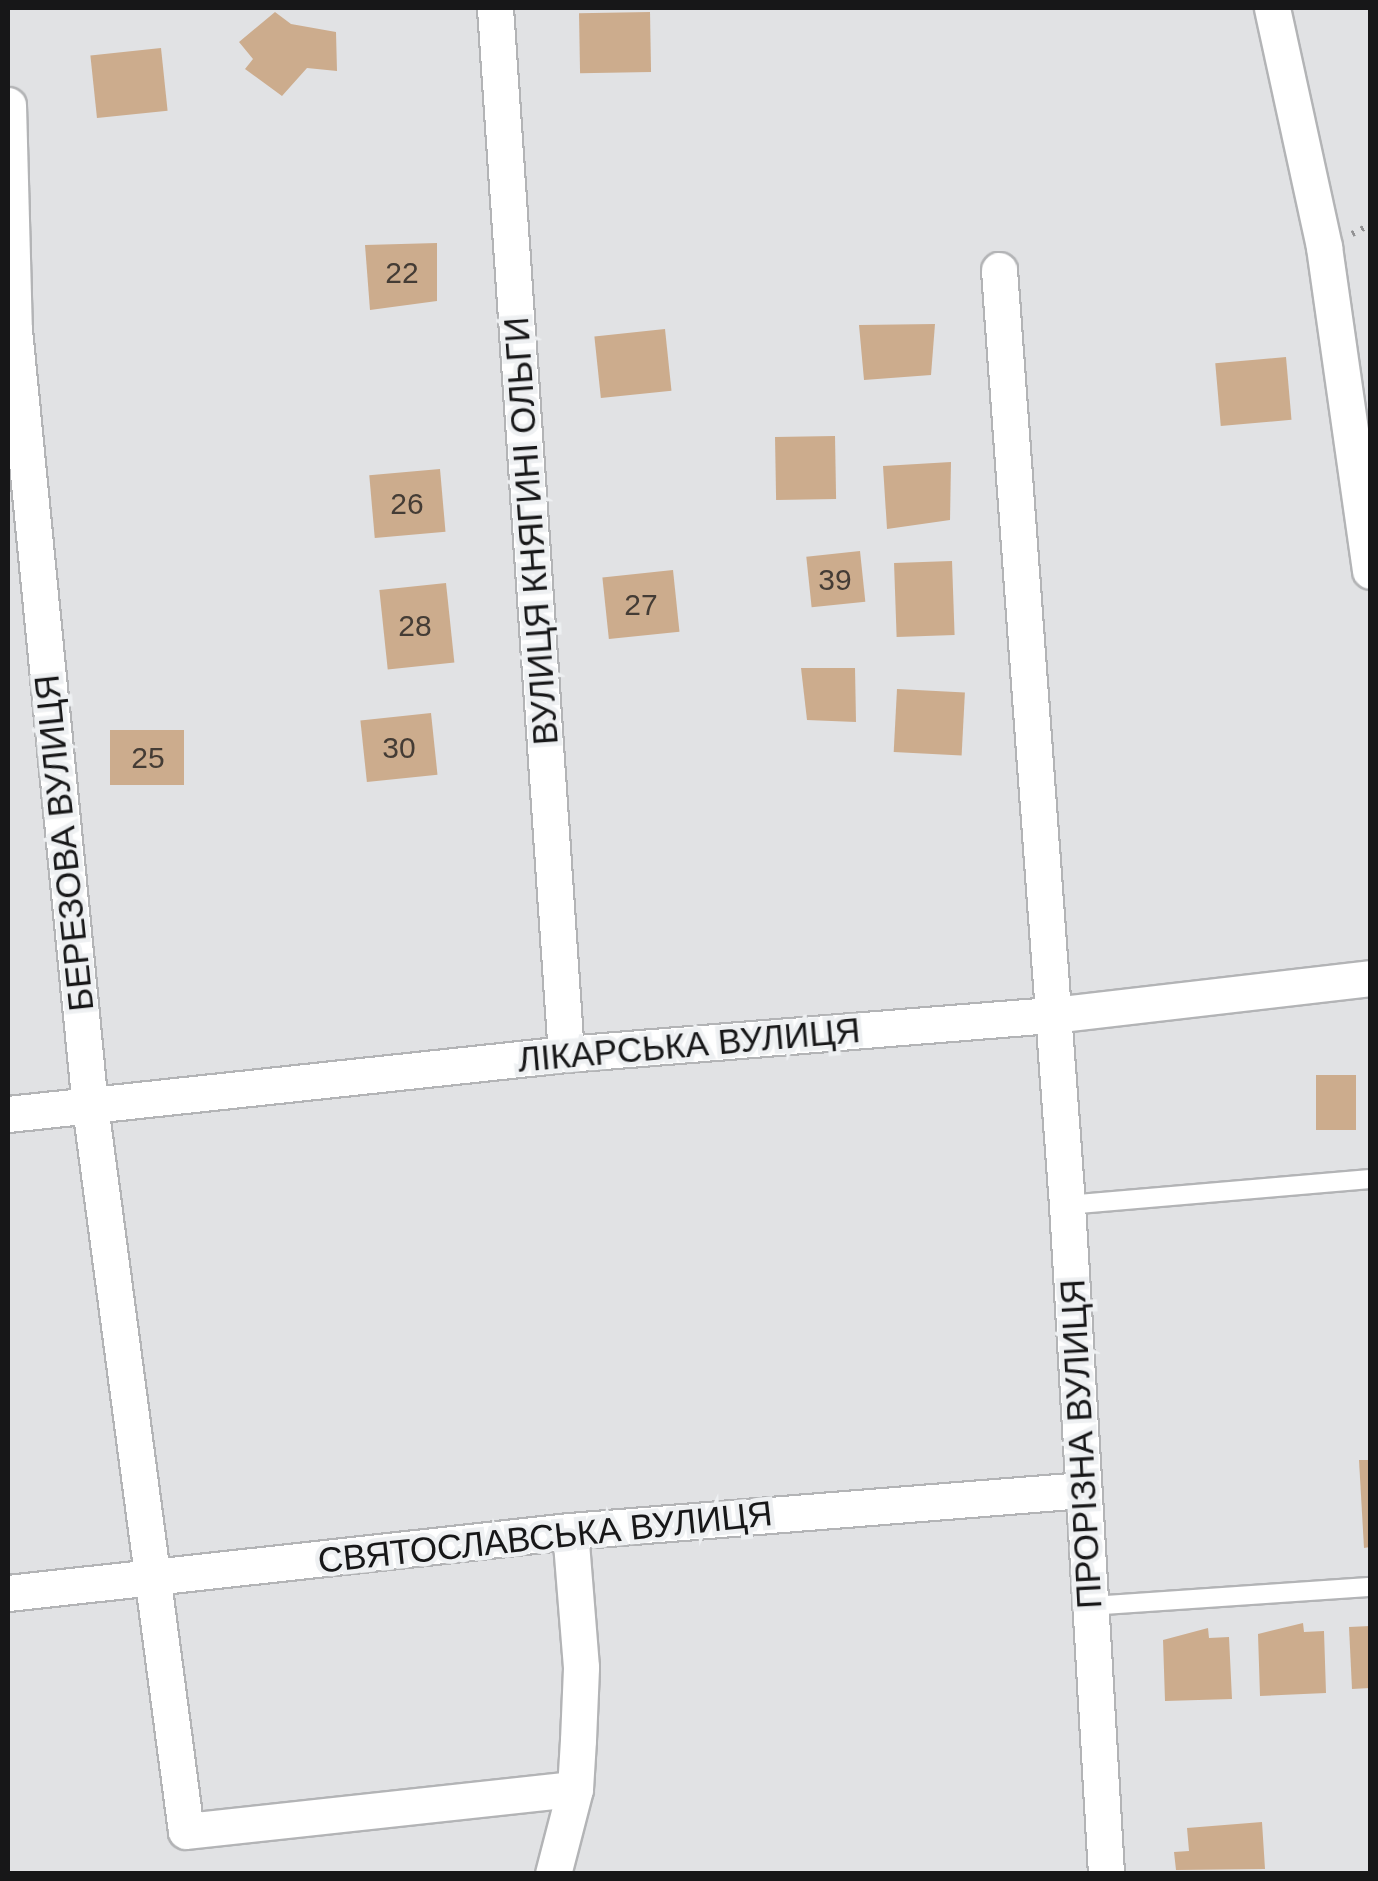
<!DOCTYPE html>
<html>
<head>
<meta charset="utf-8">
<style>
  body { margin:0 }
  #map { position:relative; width:1378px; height:1881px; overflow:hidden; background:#e1e2e4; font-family:Arial,sans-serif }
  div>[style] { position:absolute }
  .building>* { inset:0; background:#ccac8d; transform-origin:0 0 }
  .path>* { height:6px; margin-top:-3px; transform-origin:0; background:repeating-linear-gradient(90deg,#929294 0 2.5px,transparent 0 10.5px) }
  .roads { filter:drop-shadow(2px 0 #b3b4b6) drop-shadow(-2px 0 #b3b4b6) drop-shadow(0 2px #b3b4b6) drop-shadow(0 -2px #b3b4b6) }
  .lane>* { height:18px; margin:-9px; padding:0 9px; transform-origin:9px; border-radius:9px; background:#fff }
  .street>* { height:35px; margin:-17.5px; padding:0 17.5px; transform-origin:17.5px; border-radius:17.5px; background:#fff }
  span { translate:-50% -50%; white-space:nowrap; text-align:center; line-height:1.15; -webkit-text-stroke:9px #eef0f2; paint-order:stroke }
  .number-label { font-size:30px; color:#443c35 }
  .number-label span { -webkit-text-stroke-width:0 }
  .street-label { font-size:35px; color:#171718 }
  .frame { position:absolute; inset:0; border:10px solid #171718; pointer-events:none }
</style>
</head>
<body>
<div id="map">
  <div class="building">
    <i style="clip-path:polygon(275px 12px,291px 24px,336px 32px,337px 71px,307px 68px,282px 96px,245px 69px,253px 59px,239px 42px)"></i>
    <i style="left:650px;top:12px;width:60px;height:71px;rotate:89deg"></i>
    <i style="left:161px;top:48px;width:63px;height:71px;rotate:84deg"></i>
    <i style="clip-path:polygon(437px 243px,437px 301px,370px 310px,365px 245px)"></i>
    <i style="clip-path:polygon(935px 324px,931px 375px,864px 380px,859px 325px)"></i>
    <i style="left:665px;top:329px;width:62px;height:71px;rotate:84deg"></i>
    <i style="left:1286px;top:357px;width:63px;height:71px;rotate:85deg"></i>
    <i style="left:835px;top:436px;width:63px;height:60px;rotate:89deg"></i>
    <i style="clip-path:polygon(951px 462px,950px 520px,887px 529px,883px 466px)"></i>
    <i style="left:440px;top:469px;width:63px;height:71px;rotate:85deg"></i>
    <i style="left:860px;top:551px;width:51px;height:54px;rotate:84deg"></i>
    <i style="left:952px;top:561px;width:74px;height:58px;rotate:88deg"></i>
    <i style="left:673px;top:570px;width:62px;height:71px;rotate:84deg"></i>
    <i style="left:446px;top:583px;width:80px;height:67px;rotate:84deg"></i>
    <i style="clip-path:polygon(801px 668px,855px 668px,856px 722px,807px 720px)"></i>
    <i style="left:897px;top:689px;width:68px;height:63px;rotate:3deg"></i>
    <i style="left:431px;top:713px;width:62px;height:71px;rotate:84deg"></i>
    <i style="left:110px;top:730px;width:74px;height:55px"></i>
    <i style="left:1356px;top:1075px;width:55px;height:40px;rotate:90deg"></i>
    <i style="clip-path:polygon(1359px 1460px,1370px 1460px,1370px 1547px,1364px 1548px)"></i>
    <i style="clip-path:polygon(1303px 1623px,1304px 1632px,1324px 1631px,1326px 1693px,1260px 1696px,1258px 1634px)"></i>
    <i style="clip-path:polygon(1370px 1626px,1370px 1688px,1352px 1689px,1349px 1627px)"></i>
    <i style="clip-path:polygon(1208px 1628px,1209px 1638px,1229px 1637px,1232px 1699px,1165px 1701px,1163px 1640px)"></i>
    <i style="clip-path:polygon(1262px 1822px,1265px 1869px,1176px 1870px,1174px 1852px,1189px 1851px,1187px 1828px)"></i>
  </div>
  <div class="path">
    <i style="left:1352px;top:234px;width:20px;rotate:-27deg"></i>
  </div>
  <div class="roads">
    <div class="lane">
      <i style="left:1067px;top:1205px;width:304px;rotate:-4.9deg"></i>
      <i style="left:1090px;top:1606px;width:281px;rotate:-3.9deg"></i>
    </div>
    <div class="street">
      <i style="left:495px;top:8px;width:1048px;rotate:86.12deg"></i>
      <i style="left:1272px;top:8px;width:245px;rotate:77.7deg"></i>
      <i style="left:1324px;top:247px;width:327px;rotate:81.9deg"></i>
      <i style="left:8px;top:105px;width:225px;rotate:88.5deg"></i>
      <i style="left:14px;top:330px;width:780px;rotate:84.41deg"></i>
      <i style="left:90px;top:1106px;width:731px;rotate:82.46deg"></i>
      <i style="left:186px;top:1831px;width:391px;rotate:-6.2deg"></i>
      <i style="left:999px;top:270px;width:937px;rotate:85.84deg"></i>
      <i style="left:1067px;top:1205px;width:670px;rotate:86.66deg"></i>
      <i style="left:8px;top:1114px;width:561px;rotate:-6.14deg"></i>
      <i style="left:566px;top:1054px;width:488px;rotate:-4.6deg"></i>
      <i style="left:1052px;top:1015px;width:320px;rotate:-6.6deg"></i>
      <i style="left:8px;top:1593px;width:565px;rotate:-6.3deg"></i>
      <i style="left:570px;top:1531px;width:515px;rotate:-4.57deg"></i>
      <i style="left:553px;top:1874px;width:88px;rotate:-75.5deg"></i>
      <i style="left:575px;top:1789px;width:49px;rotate:-86.5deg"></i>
      <i style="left:578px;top:1740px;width:73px;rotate:-87.6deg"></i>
      <i style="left:581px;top:1667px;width:136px;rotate:-94.6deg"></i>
    </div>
  </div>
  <div class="number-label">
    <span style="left:402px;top:273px">22</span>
    <span style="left:407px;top:504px">26</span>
    <span style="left:835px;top:580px">39</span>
    <span style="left:641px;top:605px">27</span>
    <span style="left:415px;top:626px">28</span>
    <span style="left:399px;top:748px">30</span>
    <span style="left:148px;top:758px">25</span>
  </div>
  <div class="street-label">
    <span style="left:531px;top:531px;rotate:-94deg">ВУЛИЦЯ КНЯГИНІ ОЛЬГИ</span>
    <span style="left:64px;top:843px;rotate:-96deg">БЕРЕЗОВА ВУЛИЦЯ</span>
    <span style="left:689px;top:1045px;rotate:-5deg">ЛІКАРСЬКА ВУЛИЦЯ</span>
    <span style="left:1081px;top:1444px;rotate:-93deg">ПРОРІЗНА ВУЛИЦЯ</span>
    <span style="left:545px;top:1537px;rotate:-6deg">СВЯТОСЛАВСЬКА ВУЛИЦЯ</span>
  </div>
  <div class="frame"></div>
</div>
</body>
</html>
